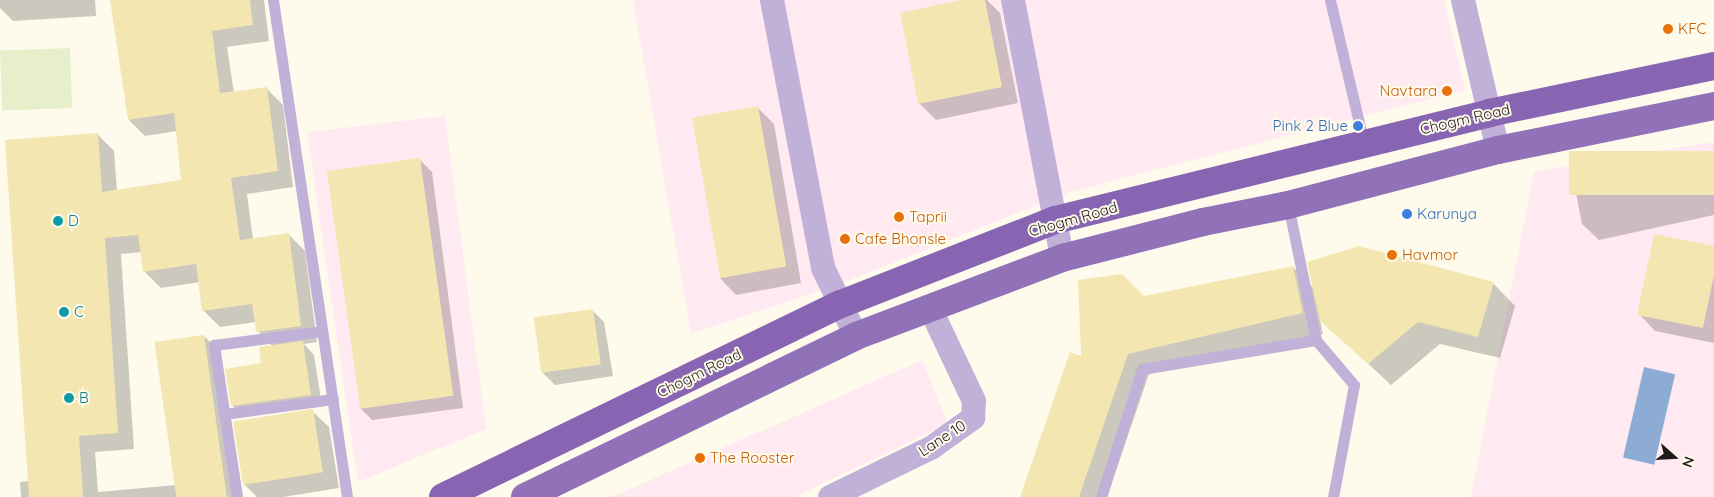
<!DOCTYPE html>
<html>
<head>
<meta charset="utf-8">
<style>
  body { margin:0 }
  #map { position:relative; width:1714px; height:497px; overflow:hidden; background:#fefbed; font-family:Quicksand,sans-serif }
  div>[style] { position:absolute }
  .commercial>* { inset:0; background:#ffeaf1 }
  .green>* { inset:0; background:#e6efca; transform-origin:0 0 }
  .water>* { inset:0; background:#8cacd6; transform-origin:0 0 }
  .shadow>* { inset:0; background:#0003 }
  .building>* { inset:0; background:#f3e6b0; transform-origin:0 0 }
  .service>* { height:11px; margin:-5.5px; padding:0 5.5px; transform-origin:5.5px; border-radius:5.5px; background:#c1b0d8 }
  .minor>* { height:24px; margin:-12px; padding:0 12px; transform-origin:12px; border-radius:12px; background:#c1b0d8 }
  .primary>* { height:28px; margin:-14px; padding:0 14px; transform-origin:14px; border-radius:14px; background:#9171b8 }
  .trunk>* { height:28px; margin:-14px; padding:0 14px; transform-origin:14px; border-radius:14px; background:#8865b2 }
  .dots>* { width:14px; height:14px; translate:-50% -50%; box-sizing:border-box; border:2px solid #fefbed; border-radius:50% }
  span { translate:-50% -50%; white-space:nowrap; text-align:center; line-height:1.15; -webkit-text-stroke:4px #fefbed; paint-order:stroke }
  .food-label { font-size:15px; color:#c56008 }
  .left { translate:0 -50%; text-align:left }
  .right { translate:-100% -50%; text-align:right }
  .street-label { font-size:15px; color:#1d1c17 }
  .shop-label { font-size:15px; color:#366cbe }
  .culture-label { font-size:15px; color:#0d838f }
  .north { position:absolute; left:1649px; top:432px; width:50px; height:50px; -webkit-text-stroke:4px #fefbed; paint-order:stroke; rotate:109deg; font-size:14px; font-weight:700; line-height:20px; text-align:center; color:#1d1c17 }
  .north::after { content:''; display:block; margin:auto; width:18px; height:22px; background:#1d1c17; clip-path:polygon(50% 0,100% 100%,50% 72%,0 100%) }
</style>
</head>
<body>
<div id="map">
  <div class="commercial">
    <i style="clip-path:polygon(633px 0,1444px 0,1465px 90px,1070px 192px,843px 283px,691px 334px)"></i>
    <i style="clip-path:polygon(445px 116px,486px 429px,358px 482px,307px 132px)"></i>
    <i style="clip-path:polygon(1714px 142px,1714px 497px,1471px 497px,1534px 171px)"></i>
    <i style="clip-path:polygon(922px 360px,948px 424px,794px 497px,612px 497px)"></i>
  </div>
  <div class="green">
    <i style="left:70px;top:48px;width:60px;height:70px;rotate:88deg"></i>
  </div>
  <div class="water">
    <i style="left:1644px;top:367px;width:32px;height:93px;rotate:13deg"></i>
  </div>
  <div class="shadow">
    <i style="clip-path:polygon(0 0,95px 0,96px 16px,13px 21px,0 8px)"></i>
    <i style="clip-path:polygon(155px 0,264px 0,269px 41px,227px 47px,234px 93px,266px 88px,283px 105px,293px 187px,247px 194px,253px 239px,289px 235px,305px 251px,317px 342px,304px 344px,314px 355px,322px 406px,244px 417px,232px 405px,272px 346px,258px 331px,256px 322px,220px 327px,203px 310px,200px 282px,161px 288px,144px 271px,142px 252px,121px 254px,134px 449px,95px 452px,98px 492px,176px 485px,204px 336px,220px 352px,243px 497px,21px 497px,20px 482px,30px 481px,98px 135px,114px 151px,117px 191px,183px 181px,177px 131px,145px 136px,129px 120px)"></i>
    <i style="clip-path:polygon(967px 0,987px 0,1000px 13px,1018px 103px,936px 120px,919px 103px)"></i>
    <i style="clip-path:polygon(758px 108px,774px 124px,801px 283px,736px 295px,720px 278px)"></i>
    <i style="clip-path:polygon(1714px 153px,1714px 215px,1599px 240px,1582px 224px,1574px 183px)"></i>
    <i style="clip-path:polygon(420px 160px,432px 172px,463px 408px,372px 420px,360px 408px)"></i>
    <i style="clip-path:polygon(1714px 248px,1714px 343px,1655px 331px,1639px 314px)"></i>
    <i style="clip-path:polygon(1293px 267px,1314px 289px,1493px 283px,1515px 306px,1500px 358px,1440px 344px,1391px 385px,1320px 319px,1323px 334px,1149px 374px,1107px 497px,1022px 497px,1082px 358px,1144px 297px)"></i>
    <i style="clip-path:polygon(592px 310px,604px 322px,613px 376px,555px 385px,543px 373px)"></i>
    <i style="clip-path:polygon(312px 411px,329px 427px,339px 488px,283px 497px,257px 497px,244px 484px)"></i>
  </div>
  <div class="building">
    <i style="clip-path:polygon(110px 0,250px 0,253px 25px,212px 31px,220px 93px,267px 87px,278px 171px,231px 178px,240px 240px,289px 233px,301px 326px,256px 332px,252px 304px,202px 311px,196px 264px,143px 272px,138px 235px,105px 238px,118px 433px,79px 436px,83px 497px,29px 497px,5px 140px,98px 133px,102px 192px,181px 180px,174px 113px,128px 120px)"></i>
    <i style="clip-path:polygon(961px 0,985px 0,1002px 87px,918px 104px,900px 13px)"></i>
    <i style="left:758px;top:106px;width:163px;height:67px;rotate:80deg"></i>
    <i style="left:1714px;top:151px;width:44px;height:145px;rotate:90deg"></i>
    <i style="left:420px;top:158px;width:240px;height:94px;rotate:82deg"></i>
    <i style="clip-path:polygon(1654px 234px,1714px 246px,1714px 275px,1703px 328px,1637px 315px)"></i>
    <i style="clip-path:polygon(1359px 246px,1494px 282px,1478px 337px,1418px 322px,1368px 364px,1320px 321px,1307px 262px)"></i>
    <i style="clip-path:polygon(1293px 266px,1303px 313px,1128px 354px,1079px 497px,1020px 497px,1070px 352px,1081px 356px,1078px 280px,1122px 274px,1144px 296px)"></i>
    <i style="left:593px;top:309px;width:56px;height:60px;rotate:82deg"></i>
    <i style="left:204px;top:335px;width:164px;height:50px;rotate:82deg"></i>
    <i style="clip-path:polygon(303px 341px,311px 395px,231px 406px,225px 369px,261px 363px,259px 347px)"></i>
    <i style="left:313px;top:409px;width:64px;height:81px;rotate:81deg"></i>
  </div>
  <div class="service">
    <i style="left:273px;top:0;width:502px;rotate:81.53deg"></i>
    <i style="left:1330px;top:0;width:148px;rotate:76.7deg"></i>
    <i style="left:1288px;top:205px;width:138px;rotate:78.3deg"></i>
    <i style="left:224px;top:414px;width:110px;rotate:-7.8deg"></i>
    <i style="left:237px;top:497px;width:154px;rotate:-98.6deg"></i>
    <i style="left:214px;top:345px;width:109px;rotate:-7.4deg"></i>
    <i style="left:1101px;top:497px;width:134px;rotate:-72.2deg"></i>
    <i style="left:1142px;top:369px;width:176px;rotate:-9.5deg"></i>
    <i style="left:1316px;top:340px;width:59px;rotate:49.8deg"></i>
    <i style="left:1354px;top:385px;width:114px;rotate:100.6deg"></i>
  </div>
  <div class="minor">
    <i style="left:772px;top:0;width:273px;rotate:79.2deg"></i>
    <i style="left:823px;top:268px;width:76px;rotate:64.1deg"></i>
    <i style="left:1013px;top:0;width:263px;rotate:79.2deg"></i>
    <i style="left:1463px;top:0;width:154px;rotate:76.9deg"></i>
    <i style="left:830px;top:497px;width:112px;rotate:-25.9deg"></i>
    <i style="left:931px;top:448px;width:52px;rotate:-35.5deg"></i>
    <i style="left:973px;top:418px;width:17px;rotate:-87deg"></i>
    <i style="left:974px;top:401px;width:103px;rotate:-115.3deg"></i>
  </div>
  <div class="primary">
    <i style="left:525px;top:497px;width:368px;rotate:-25.9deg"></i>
    <i style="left:856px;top:336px;width:220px;rotate:-20.7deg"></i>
    <i style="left:1062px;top:258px;width:146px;rotate:-14.3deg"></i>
    <i style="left:1203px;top:222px;width:87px;rotate:-11.3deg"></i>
    <i style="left:1288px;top:205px;width:217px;rotate:-14.7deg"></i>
    <i style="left:1498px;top:150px;width:220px;rotate:-11.5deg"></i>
  </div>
  <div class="trunk">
    <i style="left:443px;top:497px;width:442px;rotate:-25.9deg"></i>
    <i style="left:841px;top:304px;width:230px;rotate:-21.4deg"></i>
    <i style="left:1055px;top:220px;width:447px;rotate:-13.8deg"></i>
    <i style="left:1489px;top:113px;width:230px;rotate:-11.8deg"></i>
  </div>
  <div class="dots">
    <i style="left:1668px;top:29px;background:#e8710a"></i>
    <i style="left:1447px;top:91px;background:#e8710a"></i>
    <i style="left:1358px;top:126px;background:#3f7fe0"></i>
    <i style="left:1407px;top:214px;background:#3f7fe0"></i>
    <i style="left:899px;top:217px;background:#e8710a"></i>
    <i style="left:58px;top:221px;background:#0f9aa8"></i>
    <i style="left:845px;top:239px;background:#e8710a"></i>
    <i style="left:1392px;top:255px;background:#e8710a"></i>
    <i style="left:64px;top:312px;background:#0f9aa8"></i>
    <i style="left:69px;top:398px;background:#0f9aa8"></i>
    <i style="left:700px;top:458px;background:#e8710a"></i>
  </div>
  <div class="food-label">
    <span class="left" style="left:1678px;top:29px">KFC</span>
    <span class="right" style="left:1437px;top:91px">Navtara</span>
    <span class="left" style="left:909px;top:217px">Taprii</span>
    <span class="left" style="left:855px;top:239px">Cafe Bhonsle</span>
    <span class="left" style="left:1402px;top:255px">Havmor</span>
    <span class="left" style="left:710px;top:458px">The Rooster</span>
  </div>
  <div class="street-label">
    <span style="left:1465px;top:119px;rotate:-13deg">Chogm Road</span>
    <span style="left:1073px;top:219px;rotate:-16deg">Chogm Road</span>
    <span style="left:699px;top:373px;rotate:-26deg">Chogm Road</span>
    <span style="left:942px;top:438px;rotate:-33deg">Lane 10</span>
  </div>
  <div class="shop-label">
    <span class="right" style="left:1348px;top:126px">Pink 2 Blue</span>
    <span class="left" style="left:1417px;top:214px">Karunya</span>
  </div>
  <div class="culture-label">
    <span class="left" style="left:68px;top:221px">D</span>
    <span class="left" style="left:74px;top:312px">C</span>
    <span class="left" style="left:79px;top:398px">B</span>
  </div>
  <div class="north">N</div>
</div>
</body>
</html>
